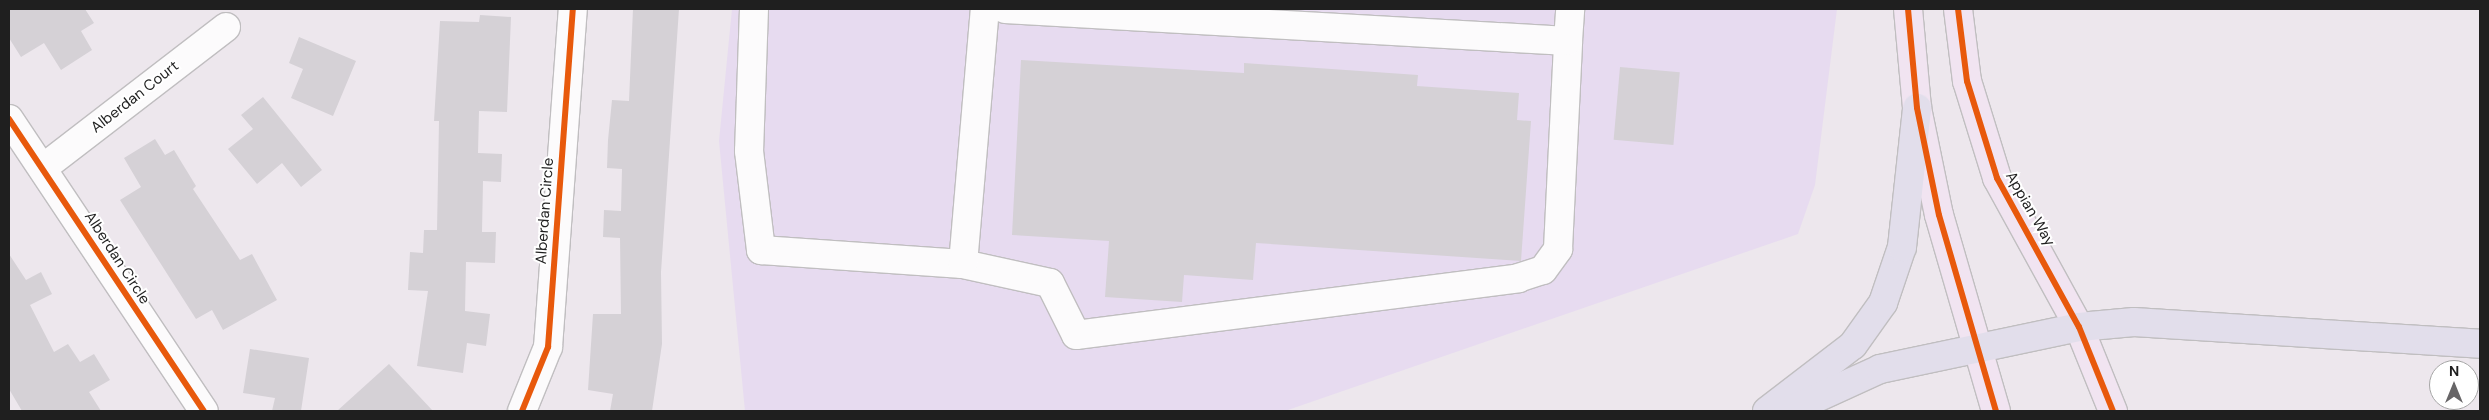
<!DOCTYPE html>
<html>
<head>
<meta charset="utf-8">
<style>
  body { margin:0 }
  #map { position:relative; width:2489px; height:420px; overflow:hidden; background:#ede7ed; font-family:"DM Sans",sans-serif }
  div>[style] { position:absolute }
  .commercial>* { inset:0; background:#e7dbf0 }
  .building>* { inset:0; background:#d5d1d6; transform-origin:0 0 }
  .roads { filter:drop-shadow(1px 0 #c0bec0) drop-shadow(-1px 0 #c0bec0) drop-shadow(0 1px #c0bec0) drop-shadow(0 -1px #c0bec0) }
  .minor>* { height:28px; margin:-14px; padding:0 14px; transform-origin:14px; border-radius:14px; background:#fcfbfc }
  .major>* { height:28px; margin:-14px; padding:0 14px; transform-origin:14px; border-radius:14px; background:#f1e4f1 }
  .highway>* { height:28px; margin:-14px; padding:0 14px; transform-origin:14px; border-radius:14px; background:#e2deeb }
  .cycleway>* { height:6px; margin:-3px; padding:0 3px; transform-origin:3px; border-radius:3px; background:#e8590c }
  span { translate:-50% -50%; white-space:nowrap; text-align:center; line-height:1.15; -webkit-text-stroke:4px #fff; paint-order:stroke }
  .street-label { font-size:15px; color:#1f1f1f }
  .frame { position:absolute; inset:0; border:10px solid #1f1f1f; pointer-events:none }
  .north { position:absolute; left:2429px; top:360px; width:50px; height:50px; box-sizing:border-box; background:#fff; border:1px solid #a5a5a5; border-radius:50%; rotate:0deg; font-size:14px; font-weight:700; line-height:20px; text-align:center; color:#1f1f1f }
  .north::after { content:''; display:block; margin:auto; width:18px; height:22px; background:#676567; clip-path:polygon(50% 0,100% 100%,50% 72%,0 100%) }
</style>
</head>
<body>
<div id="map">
  <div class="commercial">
    <i style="clip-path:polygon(732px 9px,1837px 9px,1815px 185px,1798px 234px,1285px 411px,745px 411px,719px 141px)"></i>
  </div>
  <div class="building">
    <i style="clip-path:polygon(9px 9px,85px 9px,94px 23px,81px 31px,92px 50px,61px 70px,44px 43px,21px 57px,9px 38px)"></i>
    <i style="clip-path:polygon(633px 9px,679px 9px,661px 272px,662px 344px,652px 411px,610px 411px,613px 394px,588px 390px,593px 314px,621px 314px,620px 238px,603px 237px,604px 210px,621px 211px,622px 169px,607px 168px,608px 140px,612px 100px,629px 101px)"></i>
    <i style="clip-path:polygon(480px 15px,511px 17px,507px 112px,479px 111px,478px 153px,502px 154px,501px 182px,483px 181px,482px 232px,496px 232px,495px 263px,466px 262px,465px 311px,490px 314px,486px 346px,467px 343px,463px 373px,417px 366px,428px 291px,408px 290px,410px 252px,423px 253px,424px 230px,437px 230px,439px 121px,434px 121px,440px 21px,479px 22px)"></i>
    <i style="clip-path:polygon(299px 37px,356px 61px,333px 116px,291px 98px,303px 69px,289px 63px)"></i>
    <i style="clip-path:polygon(1021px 60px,1244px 73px,1244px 63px,1418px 75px,1417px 86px,1519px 93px,1517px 120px,1531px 121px,1521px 261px,1256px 243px,1253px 280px,1184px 275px,1182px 302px,1105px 297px,1109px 241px,1012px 235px)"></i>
    <i style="left:1620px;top:67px;width:60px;height:73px;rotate:5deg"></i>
    <i style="clip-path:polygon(263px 97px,322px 170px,301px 187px,282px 163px,257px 184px,228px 149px,253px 129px,241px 115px)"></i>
    <i style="clip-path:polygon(155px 139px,165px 155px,174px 150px,196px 186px,193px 189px,240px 260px,252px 254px,277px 300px,223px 330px,212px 310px,196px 319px,120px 200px,141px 187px,124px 158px)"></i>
    <i style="clip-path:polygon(9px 254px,26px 280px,41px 272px,52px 294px,30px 305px,54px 352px,68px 344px,80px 362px,94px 354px,110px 380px,89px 392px,101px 411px,22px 411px,9px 389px)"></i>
    <i style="clip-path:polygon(250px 349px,309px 358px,301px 411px,272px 411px,275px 398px,243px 393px)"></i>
    <i style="clip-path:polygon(389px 364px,433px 411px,337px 411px)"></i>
  </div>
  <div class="roads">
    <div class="minor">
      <i style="left:754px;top:9px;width:142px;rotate:92deg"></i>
      <i style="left:749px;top:151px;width:100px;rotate:83.1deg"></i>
      <i style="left:761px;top:250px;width:202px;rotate:4deg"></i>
      <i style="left:963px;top:264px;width:89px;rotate:12.3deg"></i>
      <i style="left:1050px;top:283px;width:58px;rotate:63.4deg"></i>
      <i style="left:1076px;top:335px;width:446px;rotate:-7.3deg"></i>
      <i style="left:1518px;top:278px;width:26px;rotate:-18deg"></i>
      <i style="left:1543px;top:270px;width:26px;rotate:-54deg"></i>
      <i style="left:1558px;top:249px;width:208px;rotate:-87.2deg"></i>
      <i style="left:1568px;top:41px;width:564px;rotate:-176.75deg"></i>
      <i style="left:1568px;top:41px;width:32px;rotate:-86deg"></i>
      <i style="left:9px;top:119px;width:351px;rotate:56.3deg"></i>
      <i style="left:43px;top:168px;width:231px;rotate:-37.6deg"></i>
      <i style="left:963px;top:264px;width:256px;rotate:-85.1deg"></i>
      <i style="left:522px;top:411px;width:69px;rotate:-67.9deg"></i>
      <i style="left:548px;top:347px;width:339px;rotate:-85.8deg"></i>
    </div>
    <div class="major">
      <i style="left:1908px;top:9px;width:99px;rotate:84.8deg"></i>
      <i style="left:1917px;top:108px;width:109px;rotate:78.4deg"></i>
      <i style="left:1939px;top:215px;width:204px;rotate:73.8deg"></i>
      <i style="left:1958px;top:9px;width:73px;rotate:82.9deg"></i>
      <i style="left:1967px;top:81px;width:102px;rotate:72.8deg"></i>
      <i style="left:1997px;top:178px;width:170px;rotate:61.2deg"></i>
      <i style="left:2079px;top:327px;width:91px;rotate:68deg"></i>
    </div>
    <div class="highway">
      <i style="left:1767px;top:411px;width:108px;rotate:-37.5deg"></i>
      <i style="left:1853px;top:345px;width:52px;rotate:-54.5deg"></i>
      <i style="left:1883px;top:303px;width:59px;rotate:-71.3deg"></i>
      <i style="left:1902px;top:247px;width:140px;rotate:-83.8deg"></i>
      <i style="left:1788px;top:411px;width:101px;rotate:-24.5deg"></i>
      <i style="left:1880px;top:369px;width:203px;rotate:-11.9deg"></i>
      <i style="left:2079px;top:327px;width:55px;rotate:-5.2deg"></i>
      <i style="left:2134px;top:322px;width:347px;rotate:3.6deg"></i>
    </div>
  </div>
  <div class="cycleway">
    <i style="left:1908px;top:9px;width:99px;rotate:84.8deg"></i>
    <i style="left:1917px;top:108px;width:109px;rotate:78.4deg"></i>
    <i style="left:1939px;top:215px;width:204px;rotate:73.8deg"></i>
    <i style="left:1958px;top:9px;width:73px;rotate:82.9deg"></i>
    <i style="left:1967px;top:81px;width:102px;rotate:72.8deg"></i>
    <i style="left:1997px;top:178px;width:170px;rotate:61.2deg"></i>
    <i style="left:2079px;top:327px;width:91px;rotate:68deg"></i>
    <i style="left:9px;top:119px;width:351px;rotate:56.3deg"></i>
    <i style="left:522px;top:411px;width:69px;rotate:-67.9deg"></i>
    <i style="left:548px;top:347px;width:339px;rotate:-85.8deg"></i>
  </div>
  <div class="street-label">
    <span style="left:135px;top:97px;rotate:-38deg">Alberdan Court</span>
    <span style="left:2030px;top:209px;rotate:60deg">Appian Way</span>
    <span style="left:545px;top:211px;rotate:-86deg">Alberdan Circle</span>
    <span style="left:117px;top:258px;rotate:57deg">Alberdan Circle</span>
  </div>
  <div class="frame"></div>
  <div class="north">N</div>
</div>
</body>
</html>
